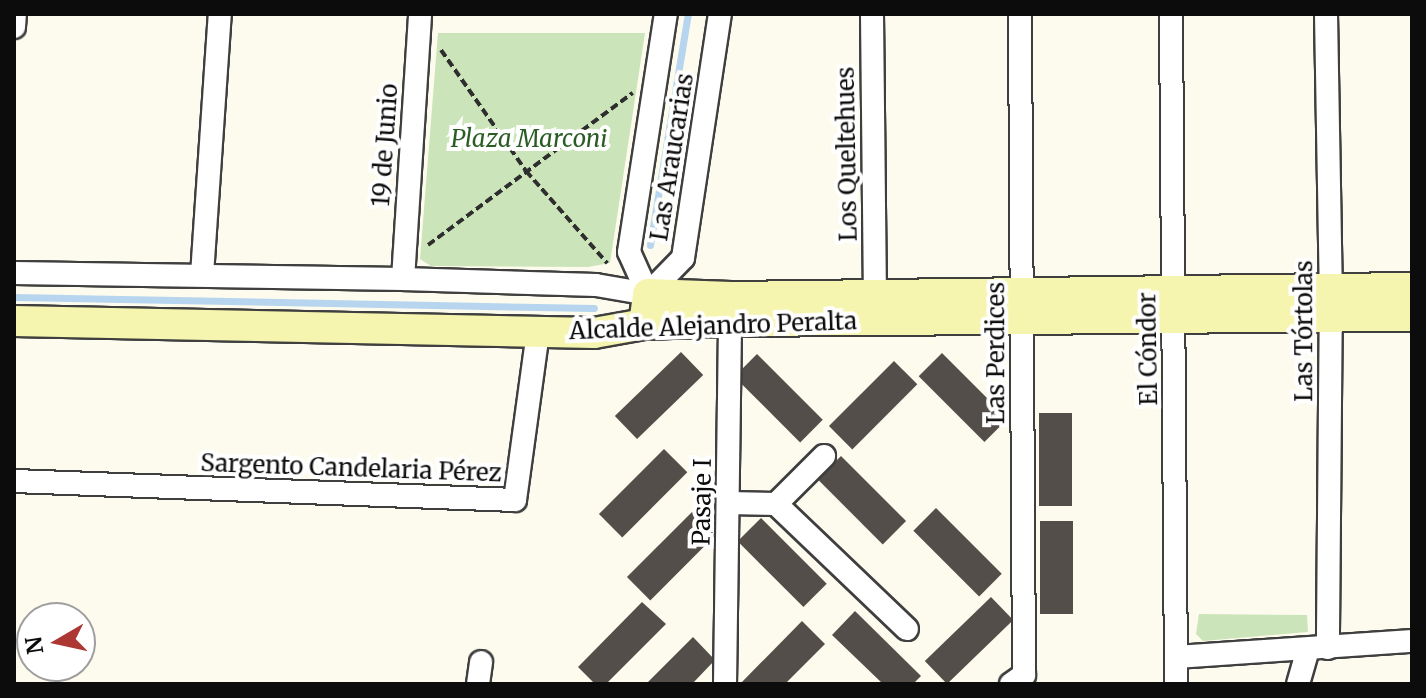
<!DOCTYPE html>
<html>
<head>
<meta charset="utf-8">
<style>
  body { margin:0 }
  #map { position:relative; width:1426px; height:698px; overflow:hidden; background:#fdfbed; font-family:Merriweather,serif }
  div>[style] { position:absolute }
  .green>* { inset:0; background:#cce4ba }
  .stream>* { height:7px; margin:-3.5px; padding:0 3.5px; transform-origin:3.5px; border-radius:3.5px; background:#b7d5ef }
  .building>* { inset:0; background:#544e4a; transform-origin:0 0 }
  .path>* { height:4px; margin-top:-2px; transform-origin:0; background:repeating-linear-gradient(90deg,#2e2e2e 0 8px,transparent 0 12px) }
  .roads { filter:drop-shadow(2px 0 #3f3f3f) drop-shadow(-2px 0 #3f3f3f) drop-shadow(0 2px #3f3f3f) drop-shadow(0 -2px #3f3f3f) }
  .minor>* { height:22px; margin:-11px; padding:0 11px; transform-origin:11px; border-radius:11px; background:#fff }
  .secondary>* { height:30px; margin:-15px; padding:0 15px; transform-origin:15px; border-radius:15px; background:#f6f5af }
  span { translate:-50% -50%; white-space:nowrap; text-align:center; line-height:1.15; -webkit-text-stroke:8px #fff; paint-order:stroke }
  .park-label { font-size:24px; color:#2a5d24; font-style:italic }
  .street-label { font-size:24px; color:#0c0c0c }
  .frame { position:absolute; inset:0; border:16px solid #0c0c0c; pointer-events:none }
  .north { position:absolute; left:16px; top:602px; width:80px; height:80px; box-sizing:border-box; background:#fff; border:2px solid #9e9e9e; border-radius:50%; rotate:261deg; font-size:22px; font-weight:700; line-height:32px; text-align:center; color:#0c0c0c }
  .north::after { content:''; display:block; margin:auto; width:28px; height:36px; background:#ad3833; clip-path:polygon(50% 0,100% 100%,50% 72%,0 100%) }
</style>
</head>
<body>
<div id="map">
  <div class="green">
    <i style="clip-path:polygon(438px 33px,645px 33px,610px 263px,588px 267px,431px 266px,420px 259px)"></i>
    <i style="clip-path:polygon(1199px 614px,1307px 615px,1308px 632px,1203px 641px,1196px 634px)"></i>
  </div>
  <div class="stream">
    <i style="left:650px;top:245px;width:234px;rotate:-80.7deg"></i>
    <i style="left:14px;top:297px;width:580px;rotate:1.09deg"></i>
  </div>
  <div class="building">
    <i style="left:681px;top:352px;width:32px;height:92px;rotate:46deg"></i>
    <i style="left:942px;top:353px;width:93px;height:33px;rotate:45deg"></i>
    <i style="left:757px;top:354px;width:93px;height:32px;rotate:45deg"></i>
    <i style="left:894px;top:361px;width:33px;height:92px;rotate:45deg"></i>
    <i style="left:1072px;top:413px;width:93px;height:33px;rotate:90deg"></i>
    <i style="left:664px;top:449px;width:33px;height:92px;rotate:45deg"></i>
    <i style="left:841px;top:456px;width:92px;height:33px;rotate:45deg"></i>
    <i style="left:936px;top:508px;width:93px;height:32px;rotate:45deg"></i>
    <i style="left:692px;top:512px;width:33px;height:92px;rotate:45deg"></i>
    <i style="left:761px;top:518px;width:93px;height:33px;rotate:45deg"></i>
    <i style="left:1040px;top:521px;width:33px;height:93px"></i>
    <i style="left:991px;top:597px;width:32px;height:92px;rotate:46deg"></i>
    <i style="clip-path:polygon(642px 602px,666px 624px,606px 684px,595px 684px,578px 667px)"></i>
    <i style="clip-path:polygon(855px 611px,921px 676px,913px 684px,883px 684px,832px 635px)"></i>
    <i style="clip-path:polygon(802px 621px,825px 644px,785px 684px,740px 684px)"></i>
    <i style="clip-path:polygon(693px 637px,715px 660px,692px 684px,646px 684px)"></i>
  </div>
  <div class="path">
    <i style="left:441px;top:50px;width:148px;rotate:54.9deg"></i>
    <i style="left:526px;top:171px;width:123px;rotate:48.6deg"></i>
    <i style="left:428px;top:245px;width:255px;rotate:-36.6deg"></i>
  </div>
  <div class="roads">
    <div class="minor">
      <i style="left:872px;top:14px;width:280px;rotate:89.4deg"></i>
      <i style="left:1171px;top:14px;width:670px;rotate:89.57deg"></i>
      <i style="left:1326px;top:14px;width:274px;rotate:89deg"></i>
      <i style="left:1331px;top:288px;width:360px;rotate:90.5deg"></i>
      <i style="left:14px;top:27px;width:13px;rotate:-86deg"></i>
      <i style="left:14px;top:273px;width:389px;rotate:0.9deg"></i>
      <i style="left:403px;top:279px;width:193px;rotate:1.8deg"></i>
      <i style="left:596px;top:285px;width:53px;rotate:9.8deg"></i>
      <i style="left:202px;top:275px;width:262px;rotate:-86.1deg"></i>
      <i style="left:403px;top:279px;width:266px;rotate:-86.3deg"></i>
      <i style="left:648px;top:294px;width:50px;rotate:-45.8deg"></i>
      <i style="left:683px;top:258px;width:247px;rotate:-81.4deg"></i>
      <i style="left:648px;top:294px;width:46px;rotate:-114.3deg"></i>
      <i style="left:629px;top:252px;width:241px;rotate:-81.2deg"></i>
      <i style="left:14px;top:481px;width:501px;rotate:2.17deg"></i>
      <i style="left:515px;top:500px;width:171px;rotate:-82.2deg"></i>
      <i style="left:728px;top:503px;width:48px;rotate:1.2deg"></i>
      <i style="left:776px;top:504px;width:181px;rotate:43.7deg"></i>
      <i style="left:776px;top:504px;width:68px;rotate:-45deg"></i>
      <i style="left:1176px;top:657px;width:237px;rotate:-3.9deg"></i>
      <i style="left:478px;top:684px;width:22px;rotate:-82deg"></i>
      <i style="left:725px;top:684px;width:363px;rotate:-89.2deg"></i>
      <i style="left:1011px;top:684px;width:16px;rotate:-35deg"></i>
      <i style="left:1024px;top:675px;width:661px;rotate:-90.35deg"></i>
      <i style="left:1298px;top:684px;width:36px;rotate:-74deg"></i>
    </div>
    <div class="secondary">
      <i style="left:14px;top:321px;width:580px;rotate:1.19deg"></i>
      <i style="left:594px;top:333px;width:51px;rotate:-10.2deg"></i>
      <i style="left:644px;top:324px;width:86px;rotate:-2deg"></i>
      <i style="left:730px;top:321px;width:682px;rotate:-0.42deg"></i>
      <i style="left:644px;top:324px;width:30px;rotate:-82deg"></i>
      <i style="left:648px;top:294px;width:83px;rotate:2.1deg"></i>
      <i style="left:731px;top:297px;width:681px;rotate:-0.76deg"></i>
    </div>
  </div>
  <div class="park-label">
    <span style="left:529px;top:139px">Plaza Marconi</span>
  </div>
  <div class="street-label">
    <span style="left:385px;top:145px;rotate:-86deg">19 de Junio</span>
    <span style="left:847px;top:154px;rotate:-91deg">Los Queltehues</span>
    <span style="left:672px;top:157px;rotate:-81deg">Las Araucarias</span>
    <span style="left:713px;top:326px;rotate:-2deg">Alcalde Alejandro Peralta</span>
    <span style="left:1304px;top:331px;rotate:-90deg">Las Tórtolas</span>
    <span style="left:1148px;top:349px;rotate:-91deg">El Cóndor</span>
    <span style="left:996px;top:353px;rotate:-90deg">Las Perdices</span>
    <span style="left:351px;top:468px;rotate:2deg">Sargento Candelaria Pérez</span>
    <span style="left:702px;top:502px;rotate:-89deg">Pasaje I</span>
  </div>
  <div class="frame"></div>
  <div class="north">N</div>
</div>
</body>
</html>
